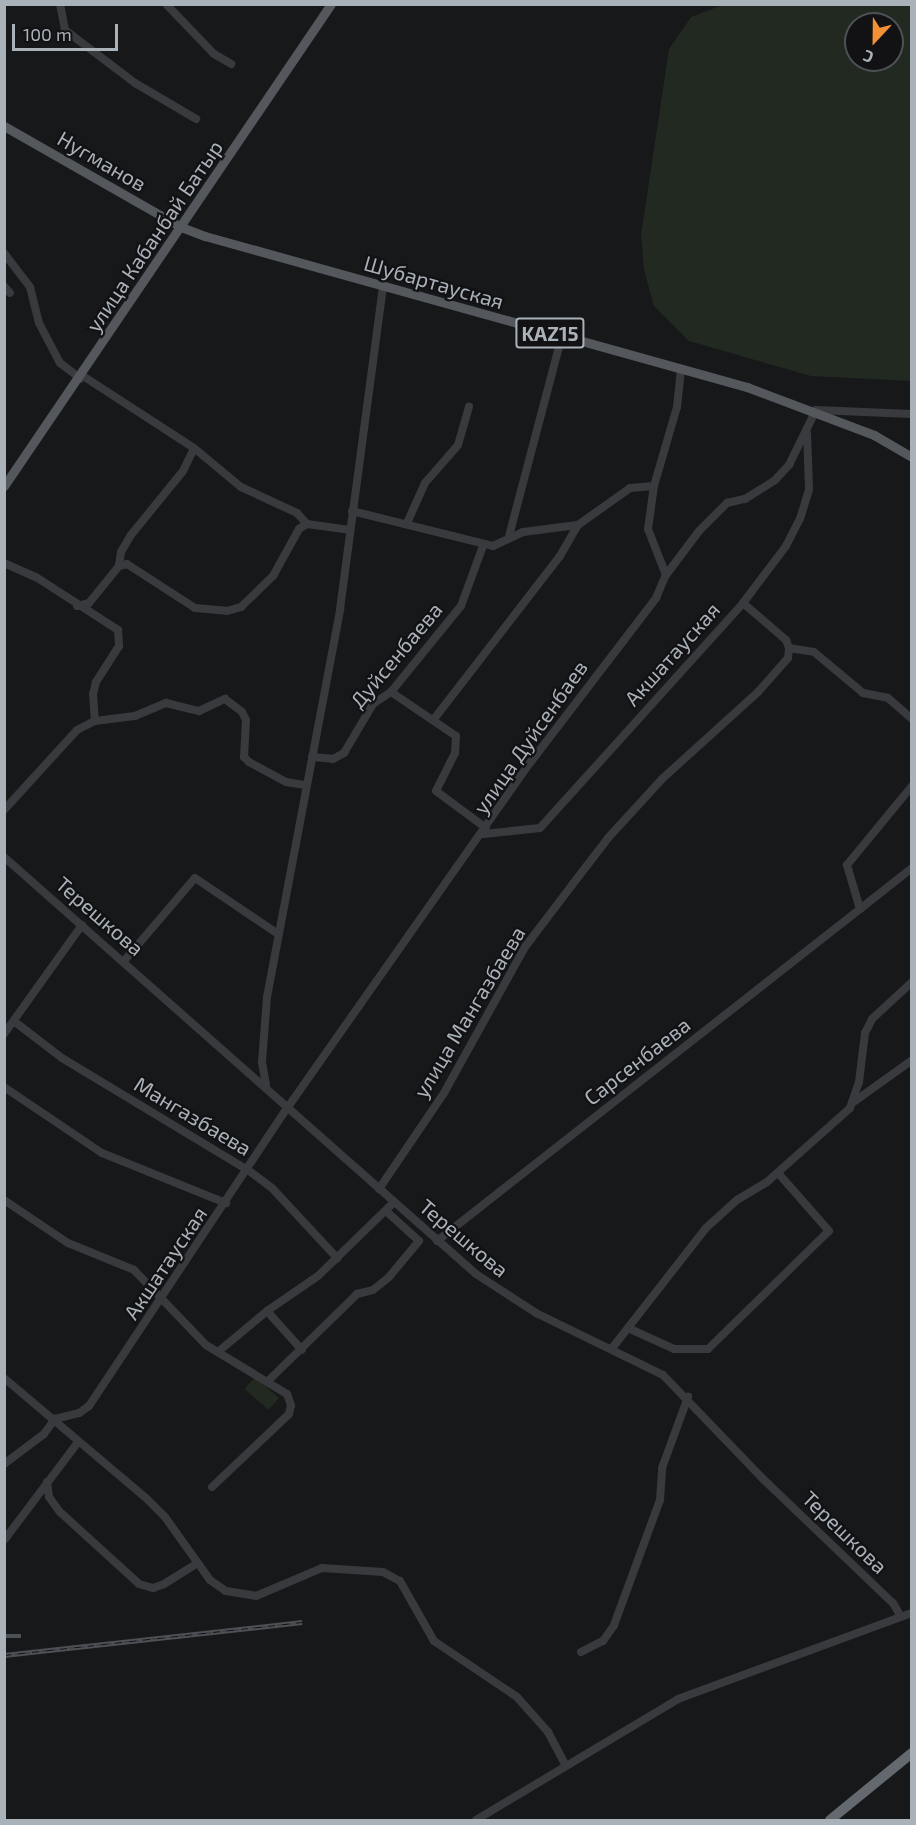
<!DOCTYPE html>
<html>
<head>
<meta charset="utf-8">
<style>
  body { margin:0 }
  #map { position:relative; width:916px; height:1825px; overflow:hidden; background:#171819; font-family:"Exo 2",sans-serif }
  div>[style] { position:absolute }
  .green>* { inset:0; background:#212921; transform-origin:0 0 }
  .minor>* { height:8px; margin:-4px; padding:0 4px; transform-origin:4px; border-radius:4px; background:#383a3e }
  .major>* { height:9px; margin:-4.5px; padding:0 4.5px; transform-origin:4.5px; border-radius:4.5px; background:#54585d }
  .highway>* { height:10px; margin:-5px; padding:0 5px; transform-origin:5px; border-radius:5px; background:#64696f }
  .rail>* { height:4.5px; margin-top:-2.25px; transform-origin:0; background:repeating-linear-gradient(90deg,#121214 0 7px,#4d5155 0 14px); box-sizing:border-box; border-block:2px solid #4d5155 }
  span { translate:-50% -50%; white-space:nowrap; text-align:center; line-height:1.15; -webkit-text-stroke:4.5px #121214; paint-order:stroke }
  .shield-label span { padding:2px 4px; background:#121214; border:2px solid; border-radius:4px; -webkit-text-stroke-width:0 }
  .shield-label { font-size:20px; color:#a9b1b9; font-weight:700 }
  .street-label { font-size:21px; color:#a9b1b9 }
  .frame { position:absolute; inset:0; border:6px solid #a9b1b9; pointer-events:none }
  .north { position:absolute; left:844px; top:12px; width:60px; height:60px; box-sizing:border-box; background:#121214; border:2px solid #4e5256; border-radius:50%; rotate:202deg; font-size:16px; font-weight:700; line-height:24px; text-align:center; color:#a9b1b9 }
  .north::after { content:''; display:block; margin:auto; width:21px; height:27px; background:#f39035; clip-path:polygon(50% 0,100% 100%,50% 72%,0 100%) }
  .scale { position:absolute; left:12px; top:24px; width:106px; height:27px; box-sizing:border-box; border:3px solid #a9b1b9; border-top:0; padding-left:8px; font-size:18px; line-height:21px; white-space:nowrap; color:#a9b1b9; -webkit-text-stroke:4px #121214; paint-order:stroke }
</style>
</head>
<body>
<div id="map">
  <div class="green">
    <i style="clip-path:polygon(evenodd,725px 4px,911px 5px,911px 381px,811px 376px,689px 341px,654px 306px,644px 270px,641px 235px,669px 49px,691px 17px,725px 4px,856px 24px,892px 24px,892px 60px,856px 60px,856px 24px)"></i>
    <i style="left:255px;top:1377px;width:32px;height:16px;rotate:41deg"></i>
  </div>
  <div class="minor">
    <i style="left:60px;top:4px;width:26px;rotate:79deg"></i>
    <i style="left:65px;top:30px;width:88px;rotate:37.1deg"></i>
    <i style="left:135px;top:83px;width:71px;rotate:30.5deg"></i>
    <i style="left:166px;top:4px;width:69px;rotate:46.2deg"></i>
    <i style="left:214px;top:54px;width:20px;rotate:30deg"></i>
    <i style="left:4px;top:253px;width:43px;rotate:52.6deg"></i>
    <i style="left:30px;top:287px;width:37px;rotate:76deg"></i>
    <i style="left:39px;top:323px;width:45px;rotate:62.3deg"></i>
    <i style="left:60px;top:363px;width:26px;rotate:37deg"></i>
    <i style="left:4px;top:286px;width:9px;rotate:49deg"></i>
    <i style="left:83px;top:376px;width:132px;rotate:33deg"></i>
    <i style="left:194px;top:448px;width:61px;rotate:39.7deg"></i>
    <i style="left:241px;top:487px;width:62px;rotate:24.9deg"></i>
    <i style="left:297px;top:513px;width:15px;rotate:48deg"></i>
    <i style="left:352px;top:511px;width:145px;rotate:13.9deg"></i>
    <i style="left:493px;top:546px;width:33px;rotate:-25deg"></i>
    <i style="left:523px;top:532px;width:55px;rotate:-7.3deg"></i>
    <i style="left:578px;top:525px;width:64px;rotate:-35.4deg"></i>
    <i style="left:630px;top:488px;width:24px;rotate:-5deg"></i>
    <i style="left:407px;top:523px;width:44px;rotate:-65.8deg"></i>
    <i style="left:425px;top:483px;width:50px;rotate:-49deg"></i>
    <i style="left:458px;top:445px;width:40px;rotate:-74deg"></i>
    <i style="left:509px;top:536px;width:207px;rotate:-75.2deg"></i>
    <i style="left:4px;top:563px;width:35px;rotate:24deg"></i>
    <i style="left:36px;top:577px;width:98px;rotate:32.9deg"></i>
    <i style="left:118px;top:630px;width:16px;rotate:86deg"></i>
    <i style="left:119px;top:646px;width:43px;rotate:122.6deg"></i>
    <i style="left:96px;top:682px;width:12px;rotate:104deg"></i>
    <i style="left:93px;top:694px;width:27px;rotate:86deg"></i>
    <i style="left:119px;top:566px;width:14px;rotate:-82deg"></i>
    <i style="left:121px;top:552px;width:20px;rotate:-60deg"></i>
    <i style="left:131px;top:535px;width:82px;rotate:-50.9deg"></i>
    <i style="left:183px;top:471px;width:25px;rotate:-64deg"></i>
    <i style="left:666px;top:575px;width:49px;rotate:-111.4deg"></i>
    <i style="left:648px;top:529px;width:43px;rotate:-82.1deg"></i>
    <i style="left:654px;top:486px;width:82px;rotate:-73.8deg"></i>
    <i style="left:677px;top:407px;width:38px;rotate:-84deg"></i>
    <i style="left:743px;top:603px;width:57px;rotate:40.7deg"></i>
    <i style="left:786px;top:640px;width:9px;rotate:69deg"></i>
    <i style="left:789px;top:648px;width:25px;rotate:9deg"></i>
    <i style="left:814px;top:652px;width:64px;rotate:39.9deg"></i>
    <i style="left:863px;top:693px;width:25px;rotate:11deg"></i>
    <i style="left:888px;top:698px;width:32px;rotate:41deg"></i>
    <i style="left:77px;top:606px;width:12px;rotate:-14deg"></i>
    <i style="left:89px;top:603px;width:48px;rotate:-51deg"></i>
    <i style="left:119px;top:566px;width:8px;rotate:-14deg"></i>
    <i style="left:127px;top:564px;width:81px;rotate:32.9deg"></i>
    <i style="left:195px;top:608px;width:32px;rotate:5deg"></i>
    <i style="left:227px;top:611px;width:15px;rotate:-16deg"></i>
    <i style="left:241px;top:607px;width:45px;rotate:-44.1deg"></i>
    <i style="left:273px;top:576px;width:54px;rotate:-61deg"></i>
    <i style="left:299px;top:529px;width:9px;rotate:-32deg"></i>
    <i style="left:307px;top:524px;width:43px;rotate:7.9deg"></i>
    <i style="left:391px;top:692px;width:78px;rotate:34.1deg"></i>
    <i style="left:456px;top:736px;width:17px;rotate:93deg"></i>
    <i style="left:455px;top:753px;width:42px;rotate:116.6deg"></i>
    <i style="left:436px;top:791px;width:62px;rotate:36.5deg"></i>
    <i style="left:434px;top:719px;width:206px;rotate:-52.3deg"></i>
    <i style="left:560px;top:556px;width:36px;rotate:-60deg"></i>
    <i style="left:312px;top:757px;width:21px;rotate:5deg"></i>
    <i style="left:333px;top:759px;width:13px;rotate:-29deg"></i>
    <i style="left:344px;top:753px;width:57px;rotate:-59.4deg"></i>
    <i style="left:373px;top:704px;width:22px;rotate:-34deg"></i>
    <i style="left:391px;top:692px;width:111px;rotate:-50.9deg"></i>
    <i style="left:461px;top:606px;width:64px;rotate:-69.9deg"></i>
    <i style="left:4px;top:810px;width:108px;rotate:-47.6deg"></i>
    <i style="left:77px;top:730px;width:20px;rotate:-27deg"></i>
    <i style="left:95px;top:721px;width:40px;rotate:-7.1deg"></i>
    <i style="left:135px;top:716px;width:34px;rotate:-23deg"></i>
    <i style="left:166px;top:703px;width:34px;rotate:14deg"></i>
    <i style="left:199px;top:711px;width:29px;rotate:-25deg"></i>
    <i style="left:225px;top:699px;width:21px;rotate:37deg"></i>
    <i style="left:242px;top:712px;width:9px;rotate:63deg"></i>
    <i style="left:246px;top:720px;width:37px;rotate:93deg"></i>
    <i style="left:244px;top:757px;width:7px;rotate:45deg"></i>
    <i style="left:249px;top:762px;width:42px;rotate:28.4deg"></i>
    <i style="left:286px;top:782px;width:20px;rotate:9deg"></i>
    <i style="left:483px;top:834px;width:57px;rotate:-6deg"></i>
    <i style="left:540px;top:828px;width:303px;rotate:-47.9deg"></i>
    <i style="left:743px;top:603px;width:71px;rotate:-53deg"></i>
    <i style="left:786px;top:546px;width:30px;rotate:-63deg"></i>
    <i style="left:800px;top:519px;width:31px;rotate:-73deg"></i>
    <i style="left:809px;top:489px;width:56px;rotate:-92deg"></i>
    <i style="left:4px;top:857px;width:630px;rotate:41.46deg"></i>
    <i style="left:476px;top:1274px;width:72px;rotate:33deg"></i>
    <i style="left:536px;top:1313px;width:141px;rotate:26deg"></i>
    <i style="left:663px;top:1375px;width:143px;rotate:46.1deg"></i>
    <i style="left:762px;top:1478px;width:181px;rotate:43.7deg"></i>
    <i style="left:893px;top:1603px;width:16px;rotate:60deg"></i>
    <i style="left:860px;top:909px;width:66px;rotate:-38.3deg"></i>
    <i style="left:124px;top:961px;width:109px;rotate:-49.5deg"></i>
    <i style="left:195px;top:878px;width:100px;rotate:34deg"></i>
    <i style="left:15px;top:1022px;width:59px;rotate:37.5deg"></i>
    <i style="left:62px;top:1058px;width:217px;rotate:31.1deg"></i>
    <i style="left:248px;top:1170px;width:30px;rotate:37deg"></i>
    <i style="left:272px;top:1188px;width:96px;rotate:47.1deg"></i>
    <i style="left:4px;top:1034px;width:134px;rotate:-54.4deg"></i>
    <i style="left:266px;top:1085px;width:23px;rotate:-100deg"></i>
    <i style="left:262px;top:1062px;width:65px;rotate:-85.6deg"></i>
    <i style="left:267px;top:997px;width:395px;rotate:-79.3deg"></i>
    <i style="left:340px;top:609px;width:326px;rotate:-82.4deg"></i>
    <i style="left:4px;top:1087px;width:118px;rotate:34deg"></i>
    <i style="left:102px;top:1153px;width:134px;rotate:22deg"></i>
    <i style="left:855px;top:1101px;width:70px;rotate:-35.7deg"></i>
    <i style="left:379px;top:1189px;width:116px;rotate:-55.9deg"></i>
    <i style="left:444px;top:1093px;width:167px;rotate:-61deg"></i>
    <i style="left:525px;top:947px;width:78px;rotate:-52.8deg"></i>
    <i style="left:572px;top:885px;width:59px;rotate:-52.5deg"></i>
    <i style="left:608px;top:838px;width:80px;rotate:-47.5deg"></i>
    <i style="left:662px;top:779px;width:130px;rotate:-42.2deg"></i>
    <i style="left:758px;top:692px;width:45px;rotate:-48.6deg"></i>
    <i style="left:788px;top:658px;width:10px;rotate:-84deg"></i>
    <i style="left:4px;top:1200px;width:77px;rotate:33.9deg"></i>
    <i style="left:68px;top:1243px;width:71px;rotate:22.2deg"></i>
    <i style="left:134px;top:1270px;width:104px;rotate:46.2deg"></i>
    <i style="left:206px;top:1345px;width:95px;rotate:31.2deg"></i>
    <i style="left:287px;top:1394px;width:12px;rotate:70deg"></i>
    <i style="left:291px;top:1405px;width:9px;rotate:103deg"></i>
    <i style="left:289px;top:1414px;width:106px;rotate:136.5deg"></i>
    <i style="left:437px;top:1241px;width:538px;rotate:-38.13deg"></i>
    <i style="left:860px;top:909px;width:46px;rotate:-106.5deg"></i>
    <i style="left:847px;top:865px;width:102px;rotate:-50.6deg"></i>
    <i style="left:267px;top:1311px;width:52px;rotate:48.1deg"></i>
    <i style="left:628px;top:1328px;width:51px;rotate:24.5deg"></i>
    <i style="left:674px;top:1349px;width:34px"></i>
    <i style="left:708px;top:1349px;width:169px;rotate:-44.3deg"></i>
    <i style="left:829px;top:1231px;width:77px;rotate:-131.3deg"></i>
    <i style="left:613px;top:1347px;width:151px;rotate:-52deg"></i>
    <i style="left:706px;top:1228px;width:42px;rotate:-42.1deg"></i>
    <i style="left:737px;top:1200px;width:35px;rotate:-31deg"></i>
    <i style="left:767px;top:1182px;width:111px;rotate:-41.7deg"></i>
    <i style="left:850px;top:1108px;width:28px;rotate:-71deg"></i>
    <i style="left:859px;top:1082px;width:49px;rotate:-83deg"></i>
    <i style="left:865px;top:1033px;width:16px;rotate:-63deg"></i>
    <i style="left:872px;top:1019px;width:54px;rotate:-42.8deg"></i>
    <i style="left:219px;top:1351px;width:62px;rotate:-39.8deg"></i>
    <i style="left:267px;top:1311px;width:62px;rotate:-34.5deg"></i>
    <i style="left:318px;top:1276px;width:106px;rotate:-44.2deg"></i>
    <i style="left:4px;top:1378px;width:187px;rotate:40.2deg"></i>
    <i style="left:147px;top:1499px;width:25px;rotate:45deg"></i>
    <i style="left:165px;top:1517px;width:77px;rotate:54.5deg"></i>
    <i style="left:210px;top:1580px;width:19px;rotate:35deg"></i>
    <i style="left:226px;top:1591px;width:30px;rotate:9deg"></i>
    <i style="left:256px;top:1596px;width:72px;rotate:-23deg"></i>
    <i style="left:322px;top:1568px;width:61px;rotate:3.8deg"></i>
    <i style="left:383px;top:1572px;width:19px;rotate:28deg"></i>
    <i style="left:400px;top:1581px;width:69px;rotate:60.5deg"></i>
    <i style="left:434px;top:1641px;width:100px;rotate:34deg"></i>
    <i style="left:517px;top:1697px;width:47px;rotate:48.5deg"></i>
    <i style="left:548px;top:1732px;width:36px;rotate:62deg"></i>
    <i style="left:269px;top:1380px;width:123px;rotate:-44.3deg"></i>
    <i style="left:357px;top:1294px;width:16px;rotate:-14deg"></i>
    <i style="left:373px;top:1290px;width:21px;rotate:-39deg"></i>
    <i style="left:389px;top:1277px;width:47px;rotate:-50.2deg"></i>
    <i style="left:419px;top:1241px;width:45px;rotate:-137.7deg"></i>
    <i style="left:55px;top:1419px;width:25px;rotate:-14deg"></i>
    <i style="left:79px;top:1413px;width:12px;rotate:-35deg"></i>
    <i style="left:89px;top:1406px;width:359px;rotate:-56.4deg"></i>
    <i style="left:288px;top:1107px;width:421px;rotate:-54.9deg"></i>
    <i style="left:530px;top:763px;width:208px;rotate:-52.6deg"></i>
    <i style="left:656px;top:598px;width:25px;rotate:-67deg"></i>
    <i style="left:666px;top:575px;width:55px;rotate:-53.1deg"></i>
    <i style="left:699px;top:531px;width:40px;rotate:-45deg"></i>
    <i style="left:727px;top:503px;width:18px;rotate:-13deg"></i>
    <i style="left:745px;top:499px;width:36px;rotate:-32deg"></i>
    <i style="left:775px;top:480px;width:21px;rotate:-47deg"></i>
    <i style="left:789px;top:465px;width:61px;rotate:-63.9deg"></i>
    <i style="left:816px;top:410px;width:96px;rotate:2.4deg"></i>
    <i style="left:4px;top:1464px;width:50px;rotate:-36.9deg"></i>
    <i style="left:44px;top:1434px;width:19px;rotate:-54deg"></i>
    <i style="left:47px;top:1482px;width:15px;rotate:82deg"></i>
    <i style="left:49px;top:1497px;width:19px;rotate:54deg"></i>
    <i style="left:60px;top:1512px;width:107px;rotate:42.3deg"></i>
    <i style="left:139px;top:1584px;width:15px;rotate:16deg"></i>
    <i style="left:153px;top:1588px;width:12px;rotate:-20deg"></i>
    <i style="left:164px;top:1584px;width:38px;rotate:-32deg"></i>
    <i style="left:5px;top:1539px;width:121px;rotate:-53deg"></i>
    <i style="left:581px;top:1652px;width:25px;rotate:-27deg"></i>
    <i style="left:603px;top:1641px;width:19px;rotate:-55deg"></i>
    <i style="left:614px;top:1625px;width:133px;rotate:-69.8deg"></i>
    <i style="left:660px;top:1500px;width:32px;rotate:-86deg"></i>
    <i style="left:662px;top:1468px;width:76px;rotate:-69.9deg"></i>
    <i style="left:476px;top:1820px;width:235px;rotate:-30.9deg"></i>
    <i style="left:678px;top:1699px;width:249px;rotate:-20.2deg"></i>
  </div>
  <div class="major">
    <i style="left:4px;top:126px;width:204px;rotate:29.7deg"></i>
    <i style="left:181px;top:227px;width:26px;rotate:21deg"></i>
    <i style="left:205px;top:236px;width:563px;rotate:15.57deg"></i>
    <i style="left:747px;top:387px;width:136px;rotate:20.7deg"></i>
    <i style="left:874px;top:435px;width:44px;rotate:30.1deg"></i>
    <i style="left:4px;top:486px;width:582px;rotate:-55.85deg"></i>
  </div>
  <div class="highway">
    <i style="left:830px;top:1820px;width:106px;rotate:-39.3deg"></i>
  </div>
  <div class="rail">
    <i style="left:4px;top:1636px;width:17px"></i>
    <i style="left:4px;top:1655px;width:300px;rotate:-6.3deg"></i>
  </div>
  <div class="shield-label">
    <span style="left:550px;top:333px">KAZ15</span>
  </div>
  <div class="street-label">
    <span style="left:102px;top:161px;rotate:30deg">Нугманов</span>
    <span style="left:154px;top:236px;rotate:-56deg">улица Кабанбай Батыр</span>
    <span style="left:434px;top:282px;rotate:16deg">Шубартауская</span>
    <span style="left:672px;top:654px;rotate:-48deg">Акшатауская</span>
    <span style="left:396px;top:655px;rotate:-50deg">Дуйсенбаева</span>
    <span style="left:530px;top:737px;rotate:-55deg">улица Дуйсенбаев</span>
    <span style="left:100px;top:916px;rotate:41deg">Терешкова</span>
    <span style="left:469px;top:1012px;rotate:-59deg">улица Мангазбаева</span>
    <span style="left:637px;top:1061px;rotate:-38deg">Сарсенбаева</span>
    <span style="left:193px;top:1116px;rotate:31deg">Мангазбаева</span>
    <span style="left:464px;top:1238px;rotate:40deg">Терешкова</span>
    <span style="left:165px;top:1263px;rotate:-56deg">Акшатауская</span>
    <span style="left:845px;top:1532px;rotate:44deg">Терешкова</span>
  </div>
  <div class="frame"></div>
  <div class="north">С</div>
  <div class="scale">100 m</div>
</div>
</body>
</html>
